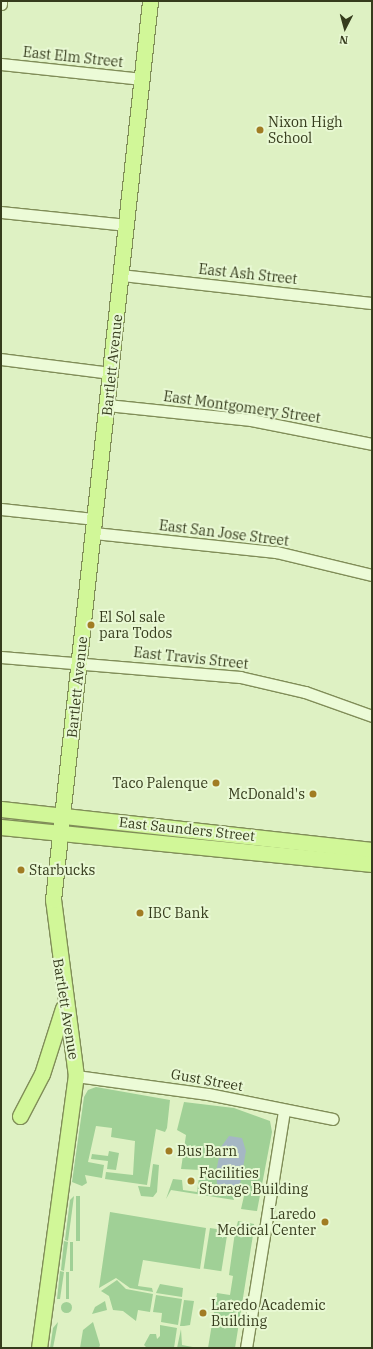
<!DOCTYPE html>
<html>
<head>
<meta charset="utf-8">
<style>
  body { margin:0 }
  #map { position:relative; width:373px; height:1349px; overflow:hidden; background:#def1c3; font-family:"IBM Plex Serif",serif }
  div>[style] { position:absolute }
  .green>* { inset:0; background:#a0d096; transform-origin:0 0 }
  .round { border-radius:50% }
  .water>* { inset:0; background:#a5b7c4 }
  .roads { filter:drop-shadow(1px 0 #808d58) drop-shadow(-1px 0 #808d58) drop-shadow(0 1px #808d58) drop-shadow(0 -1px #808d58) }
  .minor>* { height:11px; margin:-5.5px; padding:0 5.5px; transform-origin:5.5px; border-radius:5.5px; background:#ecfbd7 }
  .major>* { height:15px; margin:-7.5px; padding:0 7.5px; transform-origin:7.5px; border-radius:7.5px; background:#d1f798 }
  .dots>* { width:11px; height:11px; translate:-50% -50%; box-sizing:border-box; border:2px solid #e8f8d3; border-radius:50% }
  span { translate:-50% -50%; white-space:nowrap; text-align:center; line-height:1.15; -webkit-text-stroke:4px #e8f8d3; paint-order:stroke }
  .street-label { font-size:14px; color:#363c1d }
  .poi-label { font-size:14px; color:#363c1d }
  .left { translate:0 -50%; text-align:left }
  .right { translate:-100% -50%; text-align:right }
  .frame { position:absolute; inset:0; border:2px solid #363c1d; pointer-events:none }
  .north { position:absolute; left:325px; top:8px; width:40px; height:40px; -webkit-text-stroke:3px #e8f8d3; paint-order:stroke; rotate:186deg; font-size:11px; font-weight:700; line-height:16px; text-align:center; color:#363c1d }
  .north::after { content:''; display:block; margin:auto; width:14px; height:18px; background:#363c1d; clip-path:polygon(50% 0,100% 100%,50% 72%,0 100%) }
</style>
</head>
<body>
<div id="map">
  <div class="green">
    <i style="clip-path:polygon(96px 1087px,170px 1100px,167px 1128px,165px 1132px,156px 1129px,147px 1185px,105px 1179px,106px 1172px,133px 1175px,135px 1141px,111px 1137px,112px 1128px,96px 1126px,88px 1162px,104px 1165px,102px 1178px,85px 1175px,87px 1183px,82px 1186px,72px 1182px,84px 1097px,88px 1090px)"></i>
    <i style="clip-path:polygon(184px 1102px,234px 1108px,270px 1121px,272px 1132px,257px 1211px,241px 1209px,244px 1196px,238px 1181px,229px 1186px,234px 1200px,171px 1190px,166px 1199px,173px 1179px,182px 1180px,183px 1190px,197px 1192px,200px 1170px,181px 1169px,186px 1135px,177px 1130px)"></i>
    <i style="clip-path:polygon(109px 1151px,119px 1153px,116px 1170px,107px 1169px,108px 1161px,91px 1159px,92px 1154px,108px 1156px)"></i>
    <i style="clip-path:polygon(153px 1164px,159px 1165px,157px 1192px,153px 1197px,141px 1196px,138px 1186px,150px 1187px)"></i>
    <i style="clip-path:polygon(74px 1196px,68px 1241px,65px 1240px,70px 1200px)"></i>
    <i style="left:76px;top:1196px;width:4px;height:45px"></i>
    <i style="clip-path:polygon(110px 1212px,206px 1228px,200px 1269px,143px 1260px,138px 1286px,152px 1288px,153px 1292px,130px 1288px,116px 1278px,99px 1288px)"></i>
    <i style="clip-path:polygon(238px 1221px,254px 1224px,254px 1232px,236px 1229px)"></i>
    <i style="left:210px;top:1228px;width:18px;height:41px;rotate:9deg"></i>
    <i style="clip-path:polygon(235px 1232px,253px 1235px,235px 1348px,208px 1348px,217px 1293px,230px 1295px,233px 1276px,229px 1275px)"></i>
    <i style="clip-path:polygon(64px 1241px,68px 1242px,64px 1271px,61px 1270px)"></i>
    <i style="left:70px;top:1242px;width:3px;height:29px"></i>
    <i style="clip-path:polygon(60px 1271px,64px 1272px,60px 1299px,57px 1299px)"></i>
    <i style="left:66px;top:1272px;width:3px;height:27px"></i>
    <i style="clip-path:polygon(117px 1280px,126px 1289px,153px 1294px,150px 1312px,138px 1310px,136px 1321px,123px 1311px,113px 1310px,109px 1296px,101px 1291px)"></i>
    <i style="clip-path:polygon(160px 1284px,183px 1288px,182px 1297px,156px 1293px)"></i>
    <i style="clip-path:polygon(156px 1295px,182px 1299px,178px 1325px,161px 1322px,162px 1313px,153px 1312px)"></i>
    <i style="clip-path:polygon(184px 1300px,194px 1301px,190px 1325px,184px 1326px,180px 1326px)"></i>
    <i style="clip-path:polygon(105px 1301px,107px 1310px,92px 1314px,95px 1307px)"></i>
    <i class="round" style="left:60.5px;top:1301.5px;width:11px;height:11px"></i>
    <i style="clip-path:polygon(58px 1322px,53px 1348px,50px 1348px,53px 1328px)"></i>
    <i style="clip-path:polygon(93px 1322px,100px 1345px,99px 1348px,80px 1348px,83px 1330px)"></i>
    <i style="clip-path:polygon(160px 1325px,177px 1328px,174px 1348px,147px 1348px,144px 1345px,150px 1334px,156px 1334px,157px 1339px,160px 1336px)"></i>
    <i style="clip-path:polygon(181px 1329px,182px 1345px,198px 1348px,177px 1348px)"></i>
  </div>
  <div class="water">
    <i style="clip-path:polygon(229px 1136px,242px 1138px,246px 1151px,240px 1184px,225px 1189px,217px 1184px,216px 1172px,221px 1147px)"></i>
  </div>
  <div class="roads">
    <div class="minor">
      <i style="left:1px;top:4px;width:3px;rotate:-90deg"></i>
      <i style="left:1px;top:64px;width:142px;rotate:6.1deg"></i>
      <i style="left:1px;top:212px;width:126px;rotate:5.9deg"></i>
      <i style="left:121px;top:275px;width:253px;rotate:6.4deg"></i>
      <i style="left:1px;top:359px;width:111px;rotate:7.3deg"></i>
      <i style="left:107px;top:405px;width:145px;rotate:5.9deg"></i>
      <i style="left:251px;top:420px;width:123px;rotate:11.2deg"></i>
      <i style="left:1px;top:509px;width:95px;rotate:6.1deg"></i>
      <i style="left:94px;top:533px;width:183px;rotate:6deg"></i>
      <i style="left:276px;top:552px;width:99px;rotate:13.5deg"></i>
      <i style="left:1px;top:657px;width:240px;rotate:4.8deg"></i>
      <i style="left:240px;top:677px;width:67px;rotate:13deg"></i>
      <i style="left:305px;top:692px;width:71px;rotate:19.7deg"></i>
      <i style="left:76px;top:1076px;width:133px;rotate:7.8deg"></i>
      <i style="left:208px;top:1094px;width:127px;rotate:11.3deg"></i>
      <i style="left:246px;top:1348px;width:239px;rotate:-80.9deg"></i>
    </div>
    <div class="major">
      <i style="left:1px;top:809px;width:373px;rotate:6.3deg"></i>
      <i style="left:1px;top:827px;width:373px;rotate:5.7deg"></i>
      <i style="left:20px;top:1116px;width:47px;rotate:-62.4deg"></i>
      <i style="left:42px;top:1074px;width:69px;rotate:-72.3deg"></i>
      <i style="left:39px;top:1348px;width:275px;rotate:-82.3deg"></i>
      <i style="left:76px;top:1076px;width:177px;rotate:-97.4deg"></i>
      <i style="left:53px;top:900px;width:904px;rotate:-83.84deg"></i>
    </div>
  </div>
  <div class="dots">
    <i style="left:260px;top:130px;background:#a17c23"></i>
    <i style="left:91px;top:625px;background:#a17c23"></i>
    <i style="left:216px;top:783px;background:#a17c23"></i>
    <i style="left:313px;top:794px;background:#a17c23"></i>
    <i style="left:21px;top:870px;background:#a17c23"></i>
    <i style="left:140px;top:913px;background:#a17c23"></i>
    <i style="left:169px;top:1151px;background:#a17c23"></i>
    <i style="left:191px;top:1181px;background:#a17c23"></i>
    <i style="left:325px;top:1222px;background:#a17c23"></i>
    <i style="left:203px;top:1313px;background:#a17c23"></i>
  </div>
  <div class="street-label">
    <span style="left:73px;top:57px;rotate:6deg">East Elm Street</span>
    <span style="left:248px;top:274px;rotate:6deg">East Ash Street</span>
    <span style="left:112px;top:365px;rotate:-84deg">Bartlett Avenue</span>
    <span style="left:242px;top:407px;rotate:8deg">East Montgomery Street</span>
    <span style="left:224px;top:533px;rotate:7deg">East San Jose Street</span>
    <span style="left:191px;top:658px;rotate:6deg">East Travis Street</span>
    <span style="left:77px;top:687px;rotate:-84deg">Bartlett Avenue</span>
    <span style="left:187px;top:829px;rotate:6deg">East Saunders Street</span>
    <span style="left:66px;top:1009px;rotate:81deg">Bartlett Avenue</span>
    <span style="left:207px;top:1080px;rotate:10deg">Gust Street</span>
  </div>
  <div class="poi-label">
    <span class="left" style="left:268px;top:130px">Nixon High<br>School</span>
    <span class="left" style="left:99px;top:625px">El Sol sale<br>para Todos</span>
    <span class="right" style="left:208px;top:783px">Taco Palenque</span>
    <span class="right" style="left:305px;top:794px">McDonald's</span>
    <span class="left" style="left:29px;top:870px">Starbucks</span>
    <span class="left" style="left:148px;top:913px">IBC Bank</span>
    <span class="left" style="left:177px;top:1151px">Bus Barn</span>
    <span class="left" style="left:199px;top:1181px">Facilities<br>Storage Building</span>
    <span class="right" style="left:316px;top:1222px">Laredo<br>Medical Center</span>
    <span class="left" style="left:211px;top:1313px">Laredo Academic<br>Building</span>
  </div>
  <div class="frame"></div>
  <div class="north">N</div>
</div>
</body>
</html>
